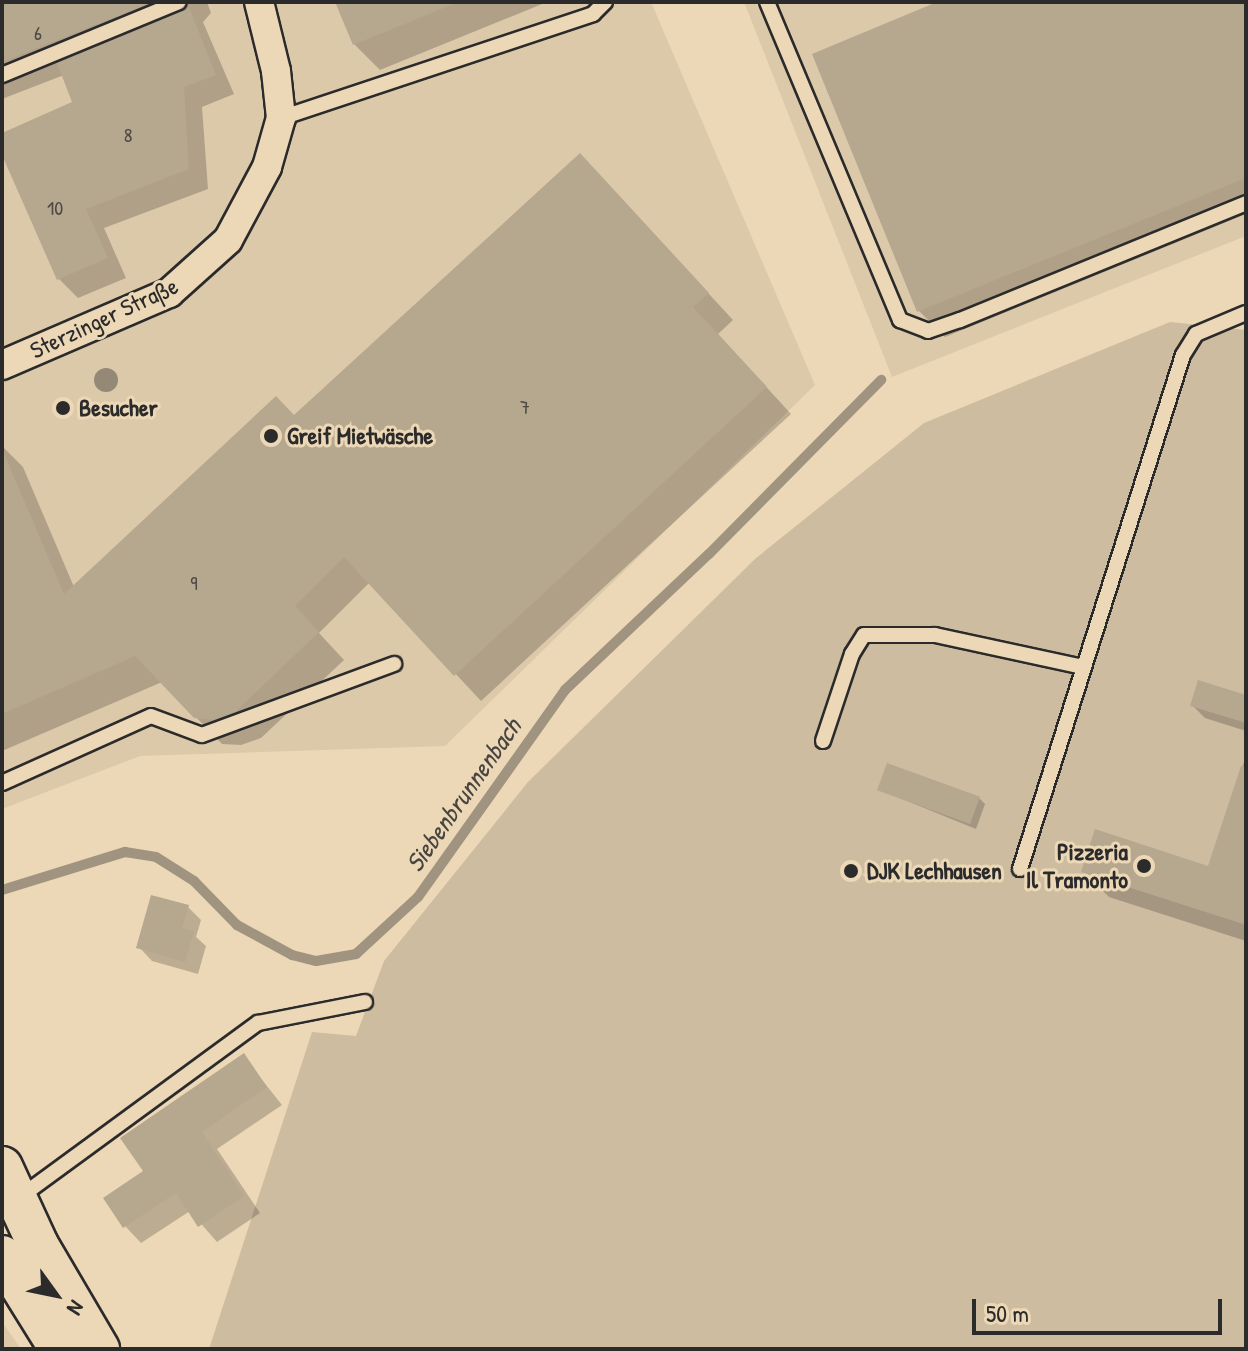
<!DOCTYPE html>
<html>
<head>
<meta charset="utf-8">
<style>
  body { margin:0 }
  #map { position:relative; width:1248px; height:1351px; overflow:hidden; background:#ecd8b6; font-family:"Patrick Hand",sans-serif }
  div>[style] { position:absolute }
  .built>* { inset:0; background:#dcc9aa }
  .green>* { inset:0; background:#cdbca0 }
  .shadow>* { inset:0; background:#0003 }
  .stream>* { height:10px; margin:-5px; padding:0 5px; transform-origin:5px; border-radius:5px; background:#a0937f }
  .building>* { inset:0; background:#b6a78f; transform-origin:0 0 }
  .roads { filter:drop-shadow(2px 0 #2b2b2b) drop-shadow(-2px 0 #2b2b2b) drop-shadow(0 2px #2b2b2b) drop-shadow(0 -2px #2b2b2b) }
  .lane>* { height:14px; margin:-7px; padding:0 7px; transform-origin:7px; border-radius:7px; background:#ecd8b6 }
  .street>* { height:28px; margin:-14px; padding:0 14px; transform-origin:14px; border-radius:14px; background:#ecd8b6 }
  .secondary>* { height:40px; margin:-20px; padding:0 20px; transform-origin:20px; border-radius:20px; background:#ecd8b6 }
  .trees>* { width:24px; height:24px; margin:-12px; border-radius:50%; background:#938976 }
  .dots>* { width:22px; height:22px; translate:-50% -50%; box-sizing:border-box; border:4px solid #ecd8b6; border-radius:50% }
  span { translate:-50% -50%; white-space:nowrap; text-align:center; line-height:1.15; -webkit-text-stroke:6px #ecd8b6; paint-order:stroke }
  .number-label { font-size:20px; color:#4e4a44 }
  .number-label span { -webkit-text-stroke-width:0 }
  .street-label { font-size:24px; color:#2b2b2b }
  .poi-label { font-size:24px; color:#2b2b2b; font-weight:700 }
  .left { translate:0 -50%; text-align:left }
  .right { translate:-100% -50%; text-align:right }
  .water-label { font-size:26px; color:#484540; font-style:italic }
  .frame { position:absolute; inset:0; border:4px solid #2b2b2b; pointer-events:none }
  .north { position:absolute; left:16px; top:1255px; width:80px; height:80px; -webkit-text-stroke:6px #ecd8b6; paint-order:stroke; rotate:123deg; font-size:22px; font-weight:700; line-height:32px; text-align:center; color:#2b2b2b }
  .north::after { content:''; display:block; margin:auto; width:28px; height:36px; background:#2b2b2b; clip-path:polygon(50% 0,100% 100%,50% 72%,0 100%) }
  .scale { position:absolute; left:972px; top:1299px; width:250px; height:36px; box-sizing:border-box; border:4px solid #2b2b2b; border-top:0; padding-left:10px; font-size:24px; line-height:28px; white-space:nowrap; color:#2b2b2b; -webkit-text-stroke:6px #ecd8b6; paint-order:stroke }
</style>
</head>
<body>
<div id="map">
  <div class="built">
    <i style="clip-path:polygon(2px 2px,651px 2px,815px 385px,445px 746px,140px 756px,2px 809px)"></i>
    <i style="clip-path:polygon(744px 2px,1246px 2px,1246px 236px,892px 377px)"></i>
    <i style="clip-path:polygon(2px 1322px,21px 1349px,2px 1349px)"></i>
  </div>
  <div class="green">
    <i style="clip-path:polygon(1170px 322px,1246px 330px,1246px 1349px,209px 1349px,312px 1032px,356px 1036px,384px 961px,528px 782px,755px 559px,924px 423px)"></i>
  </div>
  <div class="shadow">
    <i style="clip-path:polygon(2px 2px,207px 2px,211px 13px,203px 22px,234px 94px,202px 107px,208px 189px,104px 228px,126px 278px,78px 298px,59px 279px,2px 150px,2px 135px,75px 103px,64px 75px,2px 99px)"></i>
    <i style="clip-path:polygon(337px 2px,547px 2px,380px 70px,354px 44px)"></i>
    <i style="clip-path:polygon(944px 2px,1246px 2px,1246px 214px,945px 337px,919px 311px)"></i>
    <i style="clip-path:polygon(605px 181px,733px 320px,718px 334px,791px 414px,481px 701px,370px 582px,319px 633px,344px 660px,261px 738px,241px 745px,222px 744px,162px 682px,2px 751px,2px 446px,23px 467px,74px 587px)"></i>
    <i style="clip-path:polygon(1246px 698px,1246px 731px,1205px 718px,1192px 705px)"></i>
    <i style="clip-path:polygon(1246px 756px,1246px 941px,1109px 897px,1083px 871px,1209px 868px)"></i>
    <i style="clip-path:polygon(880px 790px,979px 798px,985px 804px,976px 829px)"></i>
    <i style="clip-path:polygon(188px 907px,201px 920px,196px 937px,206px 946px,198px 974px,152px 961px,139px 947px)"></i>
    <i style="clip-path:polygon(243px 1056px,282px 1105px,217px 1149px,260px 1213px,217px 1242px,190px 1211px,141px 1243px,125px 1226px,145px 1172px)"></i>
  </div>
  <div class="stream">
    <i style="left:2px;top:890px;width:129px;rotate:-17.2deg"></i>
    <i style="left:125px;top:852px;width:31px;rotate:9deg"></i>
    <i style="left:156px;top:857px;width:45px;rotate:32.3deg"></i>
    <i style="left:194px;top:881px;width:62px;rotate:45.7deg"></i>
    <i style="left:237px;top:925px;width:63px;rotate:28.6deg"></i>
    <i style="left:292px;top:955px;width:25px;rotate:14deg"></i>
    <i style="left:316px;top:961px;width:41px;rotate:-9.9deg"></i>
    <i style="left:356px;top:954px;width:84px;rotate:-42.6deg"></i>
    <i style="left:418px;top:897px;width:254px;rotate:-54.6deg"></i>
    <i style="left:565px;top:690px;width:198px;rotate:-43.4deg"></i>
    <i style="left:709px;top:554px;width:245px;rotate:-45.3deg"></i>
  </div>
  <div class="building">
    <i style="clip-path:polygon(2px 2px,153px 2px,2px 62px)"></i>
    <i style="clip-path:polygon(335px 2px,456px 2px,456px 3px,353px 45px)"></i>
    <i style="clip-path:polygon(937px 2px,1246px 2px,1246px 178px,917px 312px,812px 54px)"></i>
    <i style="clip-path:polygon(188px 5px,216px 75px,184px 87px,189px 169px,86px 209px,108px 258px,57px 280px,2px 155px,2px 133px,72px 102px,57px 63px)"></i>
    <i style="clip-path:polygon(580px 153px,709px 293px,693px 307px,767px 387px,454px 676px,344px 557px,295px 606px,319px 632px,235px 712px,214px 720px,194px 718px,135px 656px,2px 714px,2px 449px,64px 594px,276px 396px,294px 415px)"></i>
    <i style="clip-path:polygon(1198px 680px,1246px 695px,1246px 723px,1190px 706px)"></i>
    <i style="left:887px;top:763px;width:99px;height:29px;rotate:20deg"></i>
    <i style="clip-path:polygon(1241px 766px,1246px 767px,1246px 925px,1081px 872px,1095px 829px,1208px 866px)"></i>
    <i style="clip-path:polygon(151px 895px,189px 905px,182px 928px,194px 931px,185px 962px,136px 948px)"></i>
    <i style="clip-path:polygon(244px 1053px,267px 1087px,202px 1132px,244px 1196px,198px 1227px,176px 1193px,123px 1228px,103px 1198px,143px 1171px,120px 1138px)"></i>
  </div>
  <div class="roads">
    <div class="lane">
      <i style="left:767px;top:2px;width:345px;rotate:67.3deg"></i>
      <i style="left:900px;top:320px;width:30px;rotate:21deg"></i>
      <i style="left:928px;top:331px;width:34px;rotate:-19deg"></i>
      <i style="left:960px;top:320px;width:309px;rotate:-22.2deg"></i>
      <i style="left:2px;top:75px;width:191px;rotate:-22.4deg"></i>
      <i style="left:281px;top:118px;width:329px;rotate:-18.4deg"></i>
      <i style="left:593px;top:14px;width:17px;rotate:-45deg"></i>
      <i style="left:823px;top:741px;width:92px;rotate:-71.6deg"></i>
      <i style="left:852px;top:654px;width:22px;rotate:-58deg"></i>
      <i style="left:864px;top:635px;width:71px"></i>
      <i style="left:935px;top:635px;width:151px;rotate:12.2deg"></i>
      <i style="left:2px;top:783px;width:163px;rotate:-24.2deg"></i>
      <i style="left:151px;top:716px;width:54px;rotate:20.4deg"></i>
      <i style="left:202px;top:735px;width:205px;rotate:-20.3deg"></i>
      <i style="left:1020px;top:869px;width:539px;rotate:-72.41deg"></i>
      <i style="left:1183px;top:355px;width:25px;rotate:-58deg"></i>
      <i style="left:1196px;top:334px;width:54px;rotate:-22.8deg"></i>
      <i style="left:20px;top:1197px;width:295px;rotate:-36.2deg"></i>
      <i style="left:258px;top:1023px;width:109px;rotate:-11.1deg"></i>
    </div>
    <div class="street">
      <i style="left:2px;top:365px;width:182px;rotate:-23.3deg"></i>
      <i style="left:169px;top:293px;width:79px;rotate:-41.9deg"></i>
      <i style="left:228px;top:240px;width:83px;rotate:-61.9deg"></i>
      <i style="left:267px;top:167px;width:51px;rotate:-74.1deg"></i>
      <i style="left:281px;top:118px;width:47px;rotate:-96.1deg"></i>
      <i style="left:276px;top:71px;width:71px;rotate:-103.8deg"></i>
    </div>
    <div class="secondary">
      <i style="left:2px;top:1167px;width:86px;rotate:65.2deg"></i>
      <i style="left:38px;top:1245px;width:121px;rotate:59.6deg"></i>
      <i style="left:2px;top:1256px;width:110px;rotate:58.1deg"></i>
    </div>
  </div>
  <div class="trees">
    <i style="left:106px;top:380px"></i>
  </div>
  <div class="dots">
    <i style="left:63px;top:408px;background:#2b2b2b"></i>
    <i style="left:271px;top:436px;background:#2b2b2b"></i>
    <i style="left:1144px;top:866px;background:#2b2b2b"></i>
    <i style="left:851px;top:871px;background:#2b2b2b"></i>
  </div>
  <div class="number-label">
    <span style="left:38px;top:32px">6</span>
    <span style="left:128px;top:134px">8</span>
    <span style="left:55px;top:207px">10</span>
    <span style="left:525px;top:406px">7</span>
    <span style="left:194px;top:582px">9</span>
  </div>
  <div class="street-label">
    <span style="left:104px;top:318px;rotate:-25deg">Sterzinger Straße</span>
  </div>
  <div class="poi-label">
    <span class="left" style="left:79px;top:408px">Besucher</span>
    <span class="left" style="left:287px;top:436px">Greif Mietwäsche</span>
    <span class="right" style="left:1128px;top:866px">Pizzeria<br>Il Tramonto</span>
    <span class="left" style="left:867px;top:871px">DJK Lechhausen</span>
  </div>
  <div class="water-label">
    <span style="left:463px;top:795px;rotate:-55deg">Siebenbrunnenbach</span>
  </div>
  <div class="frame"></div>
  <div class="north">N</div>
  <div class="scale">50 m</div>
</div>
</body>
</html>
